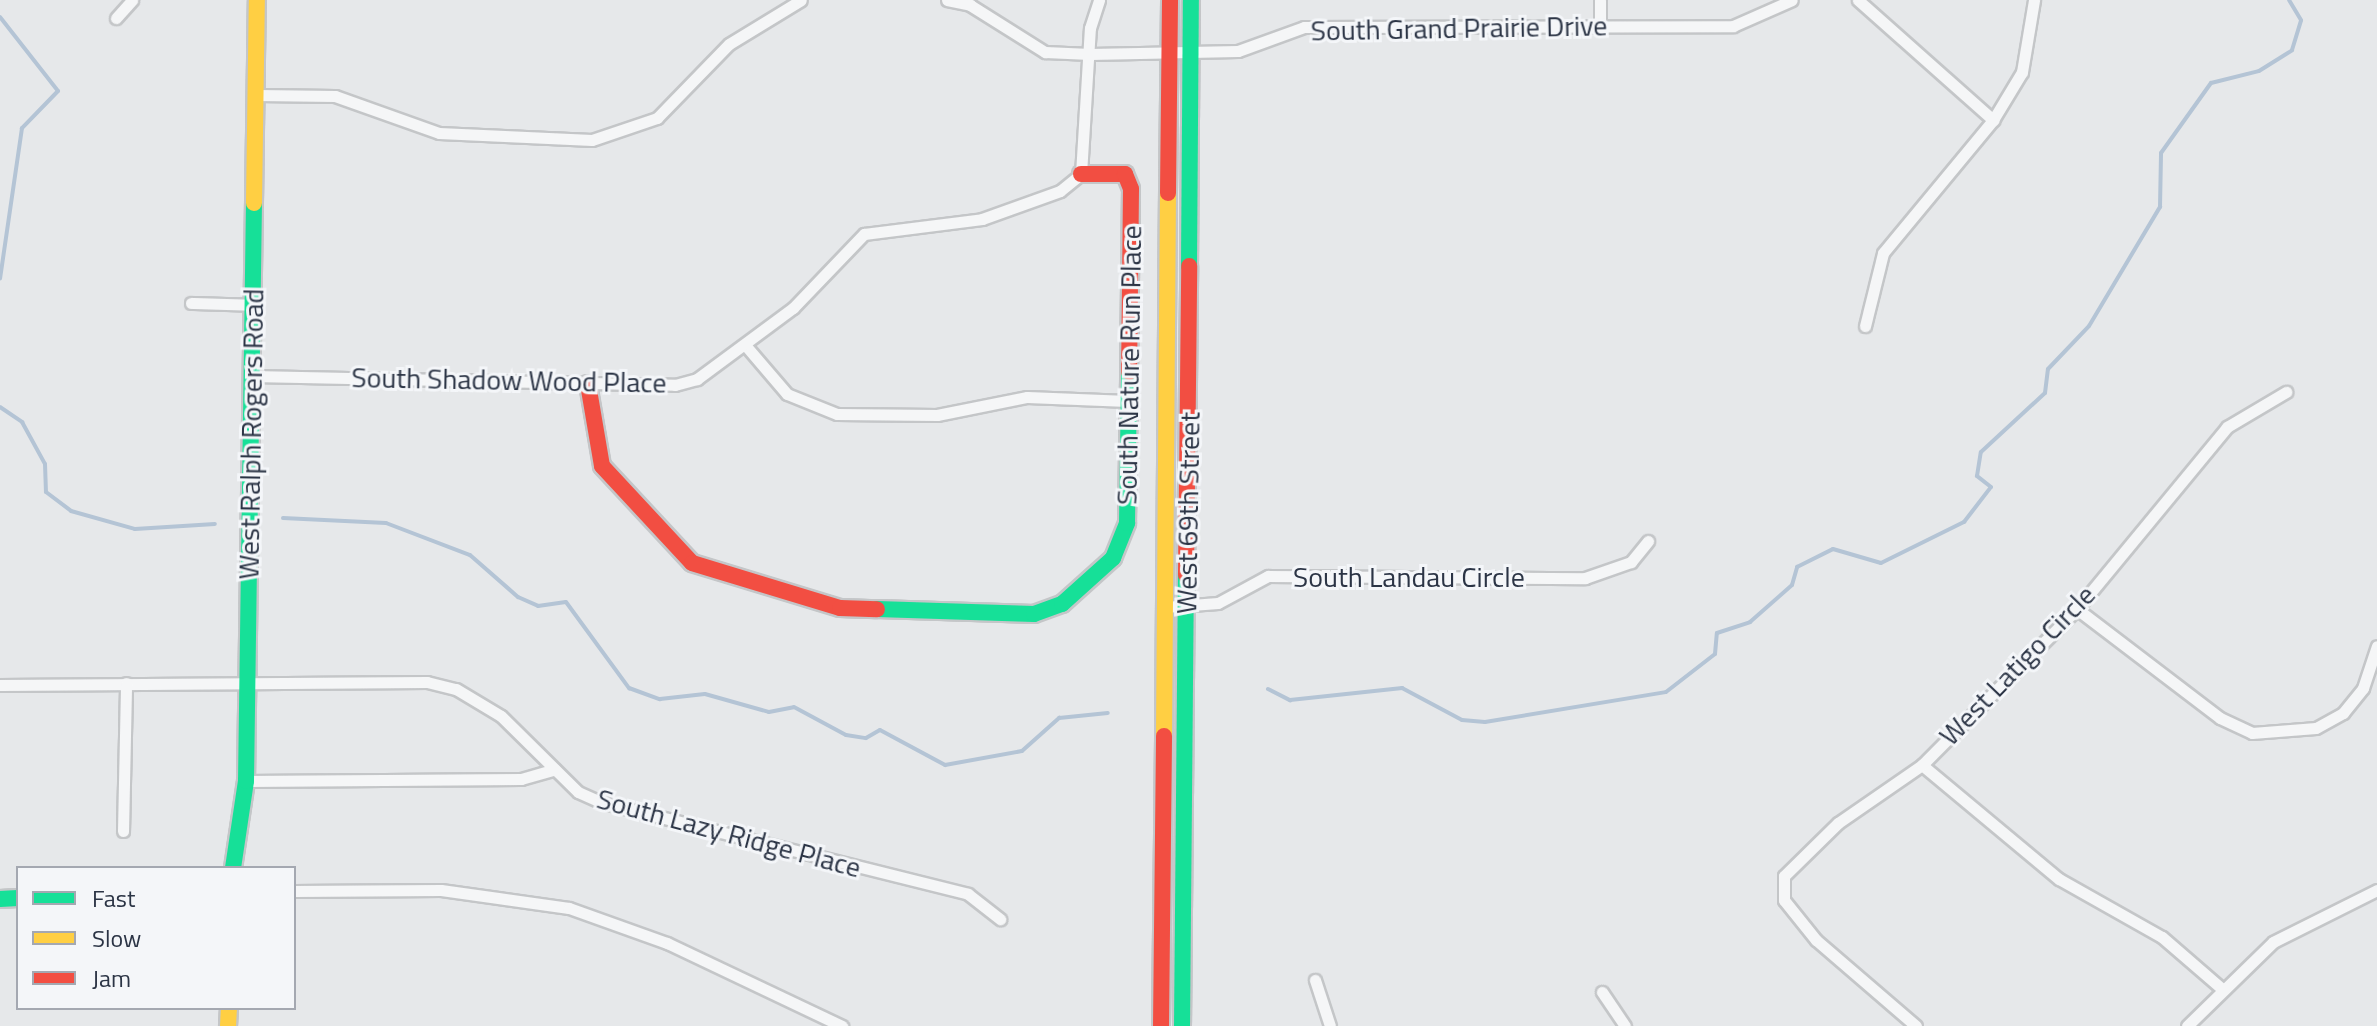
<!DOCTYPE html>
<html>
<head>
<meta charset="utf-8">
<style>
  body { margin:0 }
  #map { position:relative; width:2377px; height:1026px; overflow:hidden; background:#e6e8ea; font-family:"Titillium Web",sans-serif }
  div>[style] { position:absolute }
  .stream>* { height:4px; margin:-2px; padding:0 2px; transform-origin:2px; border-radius:2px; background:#b4c4d5 }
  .roads { filter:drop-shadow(2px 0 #c4c6c8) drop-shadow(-2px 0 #c4c6c8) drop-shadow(0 2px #c4c6c8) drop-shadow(0 -2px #c4c6c8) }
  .street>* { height:11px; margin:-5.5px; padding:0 5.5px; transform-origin:5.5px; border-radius:5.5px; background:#f5f6f7 }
  .fast>* { height:16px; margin:-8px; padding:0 8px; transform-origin:8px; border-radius:8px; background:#16e098 }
  .slow>* { height:16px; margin:-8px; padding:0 8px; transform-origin:8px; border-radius:8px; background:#ffcf43 }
  .jam>* { height:16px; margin:-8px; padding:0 8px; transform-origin:8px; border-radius:8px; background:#f24e42 }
  span { translate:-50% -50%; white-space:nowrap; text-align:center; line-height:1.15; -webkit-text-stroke:6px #f4f6f9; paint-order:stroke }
  .street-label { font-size:28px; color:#2b3445 }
  .legend { position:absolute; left:16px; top:866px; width:280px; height:144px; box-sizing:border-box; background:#f4f6f9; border:2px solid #a4a8b1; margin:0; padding:10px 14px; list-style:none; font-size:24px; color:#2b3445 }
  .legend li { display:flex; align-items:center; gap:16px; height:40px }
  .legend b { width:40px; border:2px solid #a4a8b1 }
</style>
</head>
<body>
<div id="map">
  <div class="stream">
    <i style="left:0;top:17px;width:94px;rotate:51.9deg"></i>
    <i style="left:58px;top:91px;width:52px;rotate:134.2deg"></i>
    <i style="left:22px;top:128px;width:152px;rotate:98.3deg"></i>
    <i style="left:0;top:407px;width:27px;rotate:34deg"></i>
    <i style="left:22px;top:422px;width:48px;rotate:61.3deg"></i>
    <i style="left:45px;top:464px;width:28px;rotate:88deg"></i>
    <i style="left:46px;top:492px;width:31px;rotate:37deg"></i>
    <i style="left:71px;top:511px;width:66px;rotate:15.7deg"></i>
    <i style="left:135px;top:529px;width:80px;rotate:-3.6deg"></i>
    <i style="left:283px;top:518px;width:103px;rotate:2.8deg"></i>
    <i style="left:386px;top:523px;width:90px;rotate:20.9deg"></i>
    <i style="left:470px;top:555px;width:64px;rotate:41.2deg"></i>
    <i style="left:518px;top:597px;width:22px;rotate:24deg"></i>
    <i style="left:538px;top:606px;width:28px;rotate:-8deg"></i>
    <i style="left:566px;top:602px;width:107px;rotate:53.8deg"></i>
    <i style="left:629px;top:688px;width:33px;rotate:20deg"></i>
    <i style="left:660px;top:699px;width:45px;rotate:-6.3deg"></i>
    <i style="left:705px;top:694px;width:66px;rotate:15.7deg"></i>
    <i style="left:769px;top:712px;width:25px;rotate:-11deg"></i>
    <i style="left:794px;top:707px;width:59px;rotate:28.3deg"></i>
    <i style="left:846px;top:735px;width:20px;rotate:9deg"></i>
    <i style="left:866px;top:738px;width:16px;rotate:-30deg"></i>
    <i style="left:880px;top:730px;width:74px;rotate:28.3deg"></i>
    <i style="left:945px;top:765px;width:78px;rotate:-10.3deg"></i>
    <i style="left:1022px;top:751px;width:50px;rotate:-41.7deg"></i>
    <i style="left:1059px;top:718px;width:49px;rotate:-5.8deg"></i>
    <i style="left:1268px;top:689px;width:25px;rotate:27deg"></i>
    <i style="left:1290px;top:700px;width:113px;rotate:-6.1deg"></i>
    <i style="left:1402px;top:688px;width:68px;rotate:28.1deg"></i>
    <i style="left:1462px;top:720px;width:23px;rotate:5deg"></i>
    <i style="left:1485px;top:722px;width:183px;rotate:-9.4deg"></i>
    <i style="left:1666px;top:692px;width:62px;rotate:-37.8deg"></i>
    <i style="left:1715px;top:654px;width:21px;rotate:-85deg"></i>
    <i style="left:1717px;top:633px;width:35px;rotate:-18deg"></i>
    <i style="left:1750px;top:622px;width:56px;rotate:-41.4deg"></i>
    <i style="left:1792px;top:585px;width:19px;rotate:-74deg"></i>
    <i style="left:1797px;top:567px;width:40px;rotate:-26.6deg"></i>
    <i style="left:1833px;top:549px;width:50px;rotate:16.3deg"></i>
    <i style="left:1881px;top:563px;width:93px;rotate:-26.3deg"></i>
    <i style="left:1964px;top:522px;width:44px;rotate:-52.4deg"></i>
    <i style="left:1991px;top:487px;width:18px;rotate:-142deg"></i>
    <i style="left:1977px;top:476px;width:24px;rotate:-81deg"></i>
    <i style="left:1981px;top:452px;width:87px;rotate:-42.7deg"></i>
    <i style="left:2045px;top:393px;width:24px;rotate:-83deg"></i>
    <i style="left:2048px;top:369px;width:59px;rotate:-46.4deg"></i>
    <i style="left:2089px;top:326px;width:139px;rotate:-59.2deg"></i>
    <i style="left:2160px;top:207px;width:54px;rotate:-88.9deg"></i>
    <i style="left:2161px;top:153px;width:86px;rotate:-54.5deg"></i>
    <i style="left:2211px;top:83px;width:49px;rotate:-14deg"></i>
    <i style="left:2259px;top:71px;width:39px;rotate:-32deg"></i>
    <i style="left:2292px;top:50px;width:31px;rotate:-73deg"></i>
    <i style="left:2301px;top:20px;width:23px;rotate:-121deg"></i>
  </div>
  <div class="roads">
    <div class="street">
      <i style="left:947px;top:0;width:24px;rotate:12deg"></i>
      <i style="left:970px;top:5px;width:89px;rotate:32.1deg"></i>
      <i style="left:1045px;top:52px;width:45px;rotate:2.5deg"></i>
      <i style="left:1090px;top:54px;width:148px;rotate:-1.2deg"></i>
      <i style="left:1238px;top:51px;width:70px;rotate:-20deg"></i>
      <i style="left:1304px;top:27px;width:429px;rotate:-0.1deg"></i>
      <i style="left:1733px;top:26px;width:64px;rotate:-23.8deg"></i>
      <i style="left:1858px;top:0;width:181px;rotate:41.6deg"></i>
      <i style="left:116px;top:18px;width:24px;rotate:-48deg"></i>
      <i style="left:1600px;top:26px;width:26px;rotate:-90deg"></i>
      <i style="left:257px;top:95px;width:78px;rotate:0.7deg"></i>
      <i style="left:335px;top:96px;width:110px;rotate:19.6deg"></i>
      <i style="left:439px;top:133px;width:153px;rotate:2.6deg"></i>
      <i style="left:592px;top:140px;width:69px;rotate:-18.7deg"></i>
      <i style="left:657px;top:118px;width:103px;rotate:-45.8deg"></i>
      <i style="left:729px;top:44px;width:84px;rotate:-31.4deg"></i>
      <i style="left:191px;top:303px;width:62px;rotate:1.8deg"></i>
      <i style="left:1865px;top:326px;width:75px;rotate:-76.1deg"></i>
      <i style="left:1883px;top:253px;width:173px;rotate:-50.4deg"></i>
      <i style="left:1993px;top:120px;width:56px;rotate:-58.9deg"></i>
      <i style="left:2022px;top:72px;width:73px;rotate:-80.5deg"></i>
      <i style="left:746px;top:346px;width:63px;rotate:49.5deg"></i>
      <i style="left:787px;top:394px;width:54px;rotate:21.8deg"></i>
      <i style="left:837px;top:414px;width:100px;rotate:0.6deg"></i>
      <i style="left:937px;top:415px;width:92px;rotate:-11.3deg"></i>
      <i style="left:1027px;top:397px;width:101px;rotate:2.3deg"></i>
      <i style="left:252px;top:376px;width:423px;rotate:1.2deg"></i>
      <i style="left:675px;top:385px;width:23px;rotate:-15deg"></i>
      <i style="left:697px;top:379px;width:119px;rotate:-36.5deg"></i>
      <i style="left:793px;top:308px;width:103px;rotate:-46.2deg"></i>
      <i style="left:864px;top:234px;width:119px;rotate:-7.2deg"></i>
      <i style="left:982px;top:219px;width:83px;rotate:-19.7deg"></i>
      <i style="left:1060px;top:191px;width:27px;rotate:-39deg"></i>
      <i style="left:1081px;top:174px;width:146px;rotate:-86.5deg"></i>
      <i style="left:1090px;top:28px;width:29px;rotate:-72deg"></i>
      <i style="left:1165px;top:607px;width:53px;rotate:-4.3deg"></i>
      <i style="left:1218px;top:603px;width:57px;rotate:-28.4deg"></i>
      <i style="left:1268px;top:576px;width:317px;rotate:0.4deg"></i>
      <i style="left:1585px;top:578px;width:49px;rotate:-19.2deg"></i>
      <i style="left:1631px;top:562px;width:27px;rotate:-51deg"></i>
      <i style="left:2077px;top:609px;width:180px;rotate:37.3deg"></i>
      <i style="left:2220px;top:718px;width:35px;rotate:25deg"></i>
      <i style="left:2252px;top:733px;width:64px;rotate:-4.5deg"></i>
      <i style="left:2316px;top:728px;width:31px;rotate:-29deg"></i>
      <i style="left:2343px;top:713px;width:32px;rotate:-51deg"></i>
      <i style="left:2363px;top:688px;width:44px;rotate:-71.6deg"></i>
      <i style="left:0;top:685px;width:427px;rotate:-0.4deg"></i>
      <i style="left:427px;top:682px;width:30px;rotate:14deg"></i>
      <i style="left:456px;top:689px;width:52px;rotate:31deg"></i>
      <i style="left:501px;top:716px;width:108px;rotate:44.6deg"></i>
      <i style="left:578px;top:792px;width:24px;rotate:24deg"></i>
      <i style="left:600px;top:802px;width:379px;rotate:14deg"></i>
      <i style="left:968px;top:894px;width:41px;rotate:38deg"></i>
      <i style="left:1922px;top:765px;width:178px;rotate:39.8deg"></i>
      <i style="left:2059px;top:879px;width:118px;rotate:29.4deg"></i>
      <i style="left:2162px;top:937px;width:77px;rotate:40.8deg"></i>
      <i style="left:246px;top:781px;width:275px;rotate:-0.4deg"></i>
      <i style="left:521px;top:779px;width:35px;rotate:-16deg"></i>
      <i style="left:123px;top:831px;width:148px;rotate:-88.8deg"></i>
      <i style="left:294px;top:891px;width:147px;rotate:-0.4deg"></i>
      <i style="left:441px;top:890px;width:129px;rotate:8deg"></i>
      <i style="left:569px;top:908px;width:104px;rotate:19.7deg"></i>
      <i style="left:667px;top:943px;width:194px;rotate:25.4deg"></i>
      <i style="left:1315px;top:980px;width:48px;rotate:71.9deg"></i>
      <i style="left:1602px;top:992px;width:41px;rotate:55.9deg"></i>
      <i style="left:1916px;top:1026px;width:132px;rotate:-139.3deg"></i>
      <i style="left:1816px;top:940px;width:51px;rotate:-128.7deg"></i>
      <i style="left:1784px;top:900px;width:24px;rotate:-90deg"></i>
      <i style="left:1784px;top:876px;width:76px;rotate:-44.5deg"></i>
      <i style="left:1838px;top:823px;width:102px;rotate:-34.6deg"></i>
      <i style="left:1922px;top:765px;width:220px;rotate:-45.2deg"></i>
      <i style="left:2077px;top:609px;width:236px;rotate:-50.5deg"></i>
      <i style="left:2227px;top:427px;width:69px;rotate:-30.7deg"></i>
      <i style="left:2187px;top:1026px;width:120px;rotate:-44.3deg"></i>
      <i style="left:2273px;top:942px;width:116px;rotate:-26.6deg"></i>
    </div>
    <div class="fast">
      <i style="left:1189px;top:266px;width:266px;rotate:-89.6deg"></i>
      <i style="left:877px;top:609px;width:157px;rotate:1.8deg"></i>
      <i style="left:1034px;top:614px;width:30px;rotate:-20deg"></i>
      <i style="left:1062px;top:604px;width:69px;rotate:-42deg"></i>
      <i style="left:1113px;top:558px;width:38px;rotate:-68deg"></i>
      <i style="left:1127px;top:523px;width:151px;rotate:-89.2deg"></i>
      <i style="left:233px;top:868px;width:88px;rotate:-81.5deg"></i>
      <i style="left:246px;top:781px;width:578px;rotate:-89.21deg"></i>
      <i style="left:0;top:899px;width:18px;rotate:-3deg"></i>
      <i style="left:1182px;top:1026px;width:451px;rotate:-89.5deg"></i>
    </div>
    <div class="slow">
      <i style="left:254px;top:203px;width:203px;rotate:-89.2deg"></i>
      <i style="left:1164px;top:736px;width:543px;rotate:-89.58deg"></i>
      <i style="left:228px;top:1026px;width:18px;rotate:-87deg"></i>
    </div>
    <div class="jam">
      <i style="left:1081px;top:174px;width:44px"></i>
      <i style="left:1125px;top:174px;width:16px;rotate:68deg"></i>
      <i style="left:1131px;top:189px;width:183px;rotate:90.6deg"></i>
      <i style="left:1168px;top:193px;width:193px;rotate:-89.4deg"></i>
      <i style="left:588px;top:384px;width:83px;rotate:80.3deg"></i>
      <i style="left:602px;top:466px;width:132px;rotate:47.1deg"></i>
      <i style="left:692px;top:563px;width:155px;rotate:16.9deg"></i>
      <i style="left:840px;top:608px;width:37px;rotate:2deg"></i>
      <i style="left:1186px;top:575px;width:309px;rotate:-89.4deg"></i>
      <i style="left:1161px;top:1026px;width:290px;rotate:-89.4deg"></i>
    </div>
  </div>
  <div class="street-label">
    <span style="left:1459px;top:28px;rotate:-1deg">South Grand Prairie Drive</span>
    <span style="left:1129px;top:365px;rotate:-89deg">South Nature Run Place</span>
    <span style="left:509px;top:380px;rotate:1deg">South Shadow Wood Place</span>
    <span style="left:251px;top:434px;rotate:-89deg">West Ralph Rogers Road</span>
    <span style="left:1188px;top:513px;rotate:-89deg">West 69th Street</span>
    <span style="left:1409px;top:577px">South Landau Circle</span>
    <span style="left:2017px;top:665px;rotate:-46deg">West Latigo Circle</span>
    <span style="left:729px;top:833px;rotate:15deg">South Lazy Ridge Place</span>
  </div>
  <ul class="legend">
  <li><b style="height:10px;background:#16e098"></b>Fast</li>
  <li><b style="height:10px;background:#ffcf43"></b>Slow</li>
  <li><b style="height:10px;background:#f24e42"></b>Jam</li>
  </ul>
</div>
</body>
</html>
